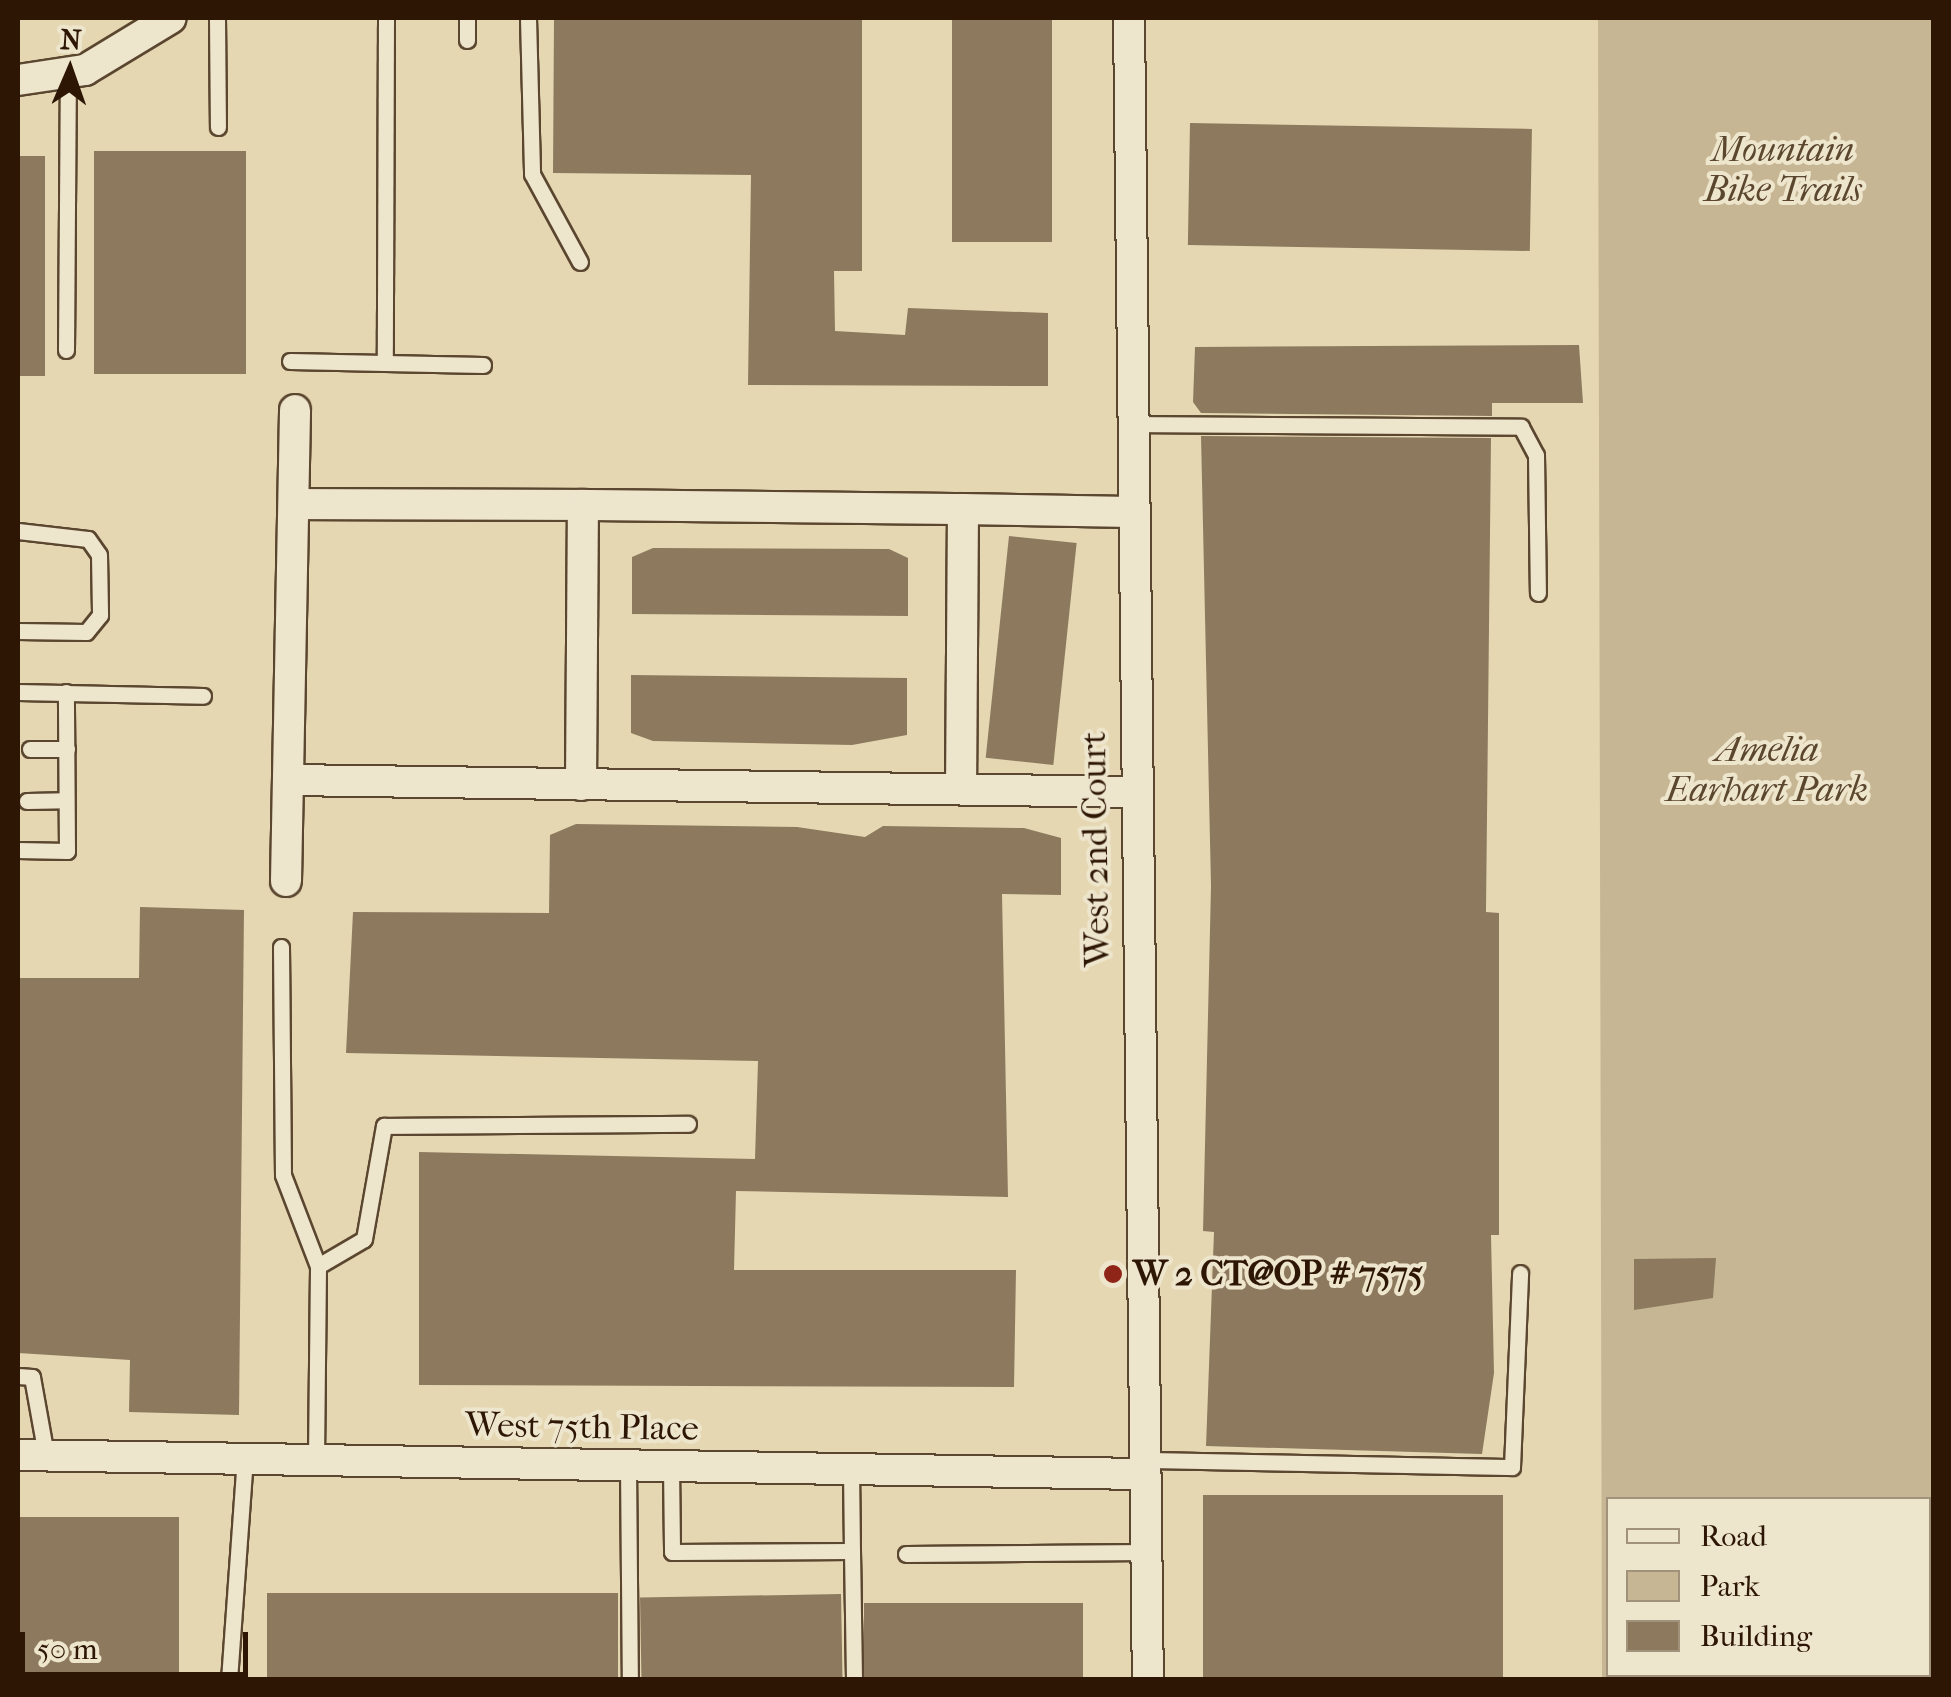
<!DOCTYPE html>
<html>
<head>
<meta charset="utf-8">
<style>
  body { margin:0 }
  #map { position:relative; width:1951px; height:1697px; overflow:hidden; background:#e5d7b2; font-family:"IM FELL French Canon",serif }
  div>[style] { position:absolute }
  .green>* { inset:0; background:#c6b694 }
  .building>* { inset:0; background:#8d7a5e; transform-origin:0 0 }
  .roads { filter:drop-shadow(2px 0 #5b462f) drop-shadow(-2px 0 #5b462f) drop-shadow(0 2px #5b462f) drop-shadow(0 -2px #5b462f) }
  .lane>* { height:15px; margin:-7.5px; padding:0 7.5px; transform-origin:7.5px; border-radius:7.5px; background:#eee5cd }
  .street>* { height:30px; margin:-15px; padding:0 15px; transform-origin:15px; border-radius:15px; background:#eee5cd }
  .dots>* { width:28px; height:28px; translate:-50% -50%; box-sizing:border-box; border:5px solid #eee5cd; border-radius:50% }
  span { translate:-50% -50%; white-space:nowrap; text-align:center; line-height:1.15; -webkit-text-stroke:8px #eee5cd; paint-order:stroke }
  .park-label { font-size:35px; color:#5b462e; font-style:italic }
  .street-label { font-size:35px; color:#2d1603 }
  .poi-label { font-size:35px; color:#2d1603; font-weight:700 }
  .left { translate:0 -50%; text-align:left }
  .frame { position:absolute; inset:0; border:20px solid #2d1603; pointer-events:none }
  .legend { position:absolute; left:1606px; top:1497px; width:325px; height:180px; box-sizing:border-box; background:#eee5cd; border:2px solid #a1927c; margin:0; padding:12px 18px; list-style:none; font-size:30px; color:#2d1603 }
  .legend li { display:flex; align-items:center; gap:20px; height:50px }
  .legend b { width:50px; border:2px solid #a1927c }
  .north { position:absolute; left:20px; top:20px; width:100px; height:100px; -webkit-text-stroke:8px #eee5cd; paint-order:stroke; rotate:2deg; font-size:28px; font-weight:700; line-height:40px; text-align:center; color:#2d1603 }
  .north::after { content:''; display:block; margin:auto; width:35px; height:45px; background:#2d1603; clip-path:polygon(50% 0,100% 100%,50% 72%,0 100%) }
  .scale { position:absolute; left:20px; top:1632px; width:228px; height:45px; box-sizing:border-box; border:5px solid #2d1603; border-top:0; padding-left:12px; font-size:30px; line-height:35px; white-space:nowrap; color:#2d1603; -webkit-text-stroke:8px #eee5cd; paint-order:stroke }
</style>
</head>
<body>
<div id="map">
  <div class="green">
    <i style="clip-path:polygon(evenodd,1598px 18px,1933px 18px,1933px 1679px,1602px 1679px,1598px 18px,1608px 1500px,1928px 1500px,1928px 1674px,1608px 1674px,1608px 1500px)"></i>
  </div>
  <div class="building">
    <i style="clip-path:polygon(554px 18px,862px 18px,862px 271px,834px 271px,835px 331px,905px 335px,908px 308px,1048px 313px,1048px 386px,748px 385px,751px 175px,553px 173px)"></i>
    <i style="left:952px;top:18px;width:100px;height:224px"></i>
    <i style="left:1190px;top:123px;width:342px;height:122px;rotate:1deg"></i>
    <i style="left:94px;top:151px;width:152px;height:223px"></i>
    <i style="left:18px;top:156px;width:27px;height:220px"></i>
    <i style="clip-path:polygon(1579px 345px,1583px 403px,1492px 403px,1492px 416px,1201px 413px,1193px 402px,1195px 347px)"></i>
    <i style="clip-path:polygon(1201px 436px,1491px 438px,1486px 912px,1499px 913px,1499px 1235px,1491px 1235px,1494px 1373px,1482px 1454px,1206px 1446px,1214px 1232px,1203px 1231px,1211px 886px)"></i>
    <i style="left:1009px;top:536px;width:68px;height:223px;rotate:6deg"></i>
    <i style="clip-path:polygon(653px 548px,889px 549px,908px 558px,908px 616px,632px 614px,632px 557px)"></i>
    <i style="clip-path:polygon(631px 675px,907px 678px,907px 735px,852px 745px,653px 741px,631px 733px)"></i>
    <i style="clip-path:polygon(576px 824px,797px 827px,865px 837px,883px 826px,1024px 828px,1061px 838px,1061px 895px,1002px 894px,1008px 1197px,736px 1191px,734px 1270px,1016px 1270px,1014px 1387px,419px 1385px,419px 1152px,755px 1159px,758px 1061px,346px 1053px,353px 912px,549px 913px,550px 835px)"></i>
    <i style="clip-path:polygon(140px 907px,244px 910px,239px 1415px,129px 1412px,130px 1360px,18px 1353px,18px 978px,139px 978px)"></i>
    <i style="clip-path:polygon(1716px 1258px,1713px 1298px,1634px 1310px,1634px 1259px)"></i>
    <i style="left:1503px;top:1495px;width:185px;height:300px;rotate:90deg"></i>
    <i style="left:18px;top:1517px;width:161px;height:163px"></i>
    <i style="left:267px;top:1593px;width:351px;height:87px"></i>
    <i style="left:841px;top:1594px;width:86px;height:201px;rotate:89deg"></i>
    <i style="left:1083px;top:1603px;width:77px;height:219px;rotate:90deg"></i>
  </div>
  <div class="roads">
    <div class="lane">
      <i style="left:217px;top:18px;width:109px;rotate:89.5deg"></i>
      <i style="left:386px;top:18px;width:345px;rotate:90.2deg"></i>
      <i style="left:385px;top:363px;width:98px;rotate:1.2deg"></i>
      <i style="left:528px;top:18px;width:156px;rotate:88.5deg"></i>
      <i style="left:532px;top:174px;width:100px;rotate:61.4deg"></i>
      <i style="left:467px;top:40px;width:22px;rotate:-90deg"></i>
      <i style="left:66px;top:350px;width:276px;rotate:-89.6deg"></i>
      <i style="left:290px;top:361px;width:95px;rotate:1.2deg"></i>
      <i style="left:1132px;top:424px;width:389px;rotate:0.4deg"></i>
      <i style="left:1521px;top:427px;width:32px;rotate:62deg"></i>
      <i style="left:1536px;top:455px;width:138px;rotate:89.2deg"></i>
      <i style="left:18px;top:531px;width:70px;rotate:6.5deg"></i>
      <i style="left:88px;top:539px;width:19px;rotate:55deg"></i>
      <i style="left:99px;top:555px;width:60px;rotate:89deg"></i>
      <i style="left:100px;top:615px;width:22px;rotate:129deg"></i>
      <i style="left:86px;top:632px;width:68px;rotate:-179.2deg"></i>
      <i style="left:18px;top:692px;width:185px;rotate:1.2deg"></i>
      <i style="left:30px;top:749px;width:37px"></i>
      <i style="left:27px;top:801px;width:39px;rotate:-1deg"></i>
      <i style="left:18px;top:850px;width:49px;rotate:1.2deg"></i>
      <i style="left:67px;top:851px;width:159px;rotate:-90.4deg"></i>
      <i style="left:281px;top:947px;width:228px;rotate:89.5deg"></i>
      <i style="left:283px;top:1175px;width:97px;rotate:69deg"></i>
      <i style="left:18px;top:1376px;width:14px;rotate:4deg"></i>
      <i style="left:32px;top:1377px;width:79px;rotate:79.8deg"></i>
      <i style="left:316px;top:1459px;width:193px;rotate:-89.4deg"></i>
      <i style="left:318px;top:1266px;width:53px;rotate:-30.4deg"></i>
      <i style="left:364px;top:1239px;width:115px;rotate:-80deg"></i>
      <i style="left:384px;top:1126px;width:304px;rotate:-0.4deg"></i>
      <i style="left:1145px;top:1460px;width:367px;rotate:1.1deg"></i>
      <i style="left:1512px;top:1467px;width:194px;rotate:-87.6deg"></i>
      <i style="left:628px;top:1465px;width:215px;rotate:89.5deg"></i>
      <i style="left:671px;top:1466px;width:86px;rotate:89.3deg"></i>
      <i style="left:672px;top:1552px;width:180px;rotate:-0.3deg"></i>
      <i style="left:852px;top:1551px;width:82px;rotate:-90.7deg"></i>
      <i style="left:852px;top:1551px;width:129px;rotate:89.1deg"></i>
      <i style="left:906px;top:1554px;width:240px;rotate:-0.5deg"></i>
      <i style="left:1928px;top:1594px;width:6px"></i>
      <i style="left:1809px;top:1674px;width:6px;rotate:90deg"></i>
      <i style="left:229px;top:1680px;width:223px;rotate:-85.9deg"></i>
    </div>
    <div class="street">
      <i style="left:1129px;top:18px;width:1662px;rotate:89.35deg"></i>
      <i style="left:18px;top:80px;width:68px;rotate:-8.5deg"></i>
      <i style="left:85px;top:70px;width:100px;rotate:-31.2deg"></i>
      <i style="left:294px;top:504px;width:289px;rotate:0.2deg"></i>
      <i style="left:963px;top:509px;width:168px;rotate:1deg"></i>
      <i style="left:288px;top:780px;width:844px;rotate:0.81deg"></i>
      <i style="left:581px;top:785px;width:280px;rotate:-89.6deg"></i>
      <i style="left:583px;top:505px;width:380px;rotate:0.6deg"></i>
      <i style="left:963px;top:509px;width:280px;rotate:90.4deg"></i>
      <i style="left:286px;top:881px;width:471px;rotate:-88.9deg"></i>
      <i style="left:18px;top:1455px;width:1127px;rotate:0.97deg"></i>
    </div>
  </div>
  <div class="dots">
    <i style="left:1113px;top:1274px;background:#8f2418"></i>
  </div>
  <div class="park-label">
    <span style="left:1783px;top:170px">Mountain<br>Bike Trails</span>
    <span style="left:1767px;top:770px">Amelia<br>Earhart Park</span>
  </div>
  <div class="street-label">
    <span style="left:1096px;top:849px;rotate:-91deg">West 2nd Court</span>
    <span style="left:582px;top:1427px;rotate:1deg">West 75th Place</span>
  </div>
  <div class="poi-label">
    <span class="left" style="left:1133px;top:1274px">W 2 CT@OP # 7575</span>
  </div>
  <div class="frame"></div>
  <ul class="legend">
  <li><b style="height:12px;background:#eee5cd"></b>Road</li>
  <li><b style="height:28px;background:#c6b694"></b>Park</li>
  <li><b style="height:28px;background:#8d7a5e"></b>Building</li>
  </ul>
  <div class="north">N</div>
  <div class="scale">50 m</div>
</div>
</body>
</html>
